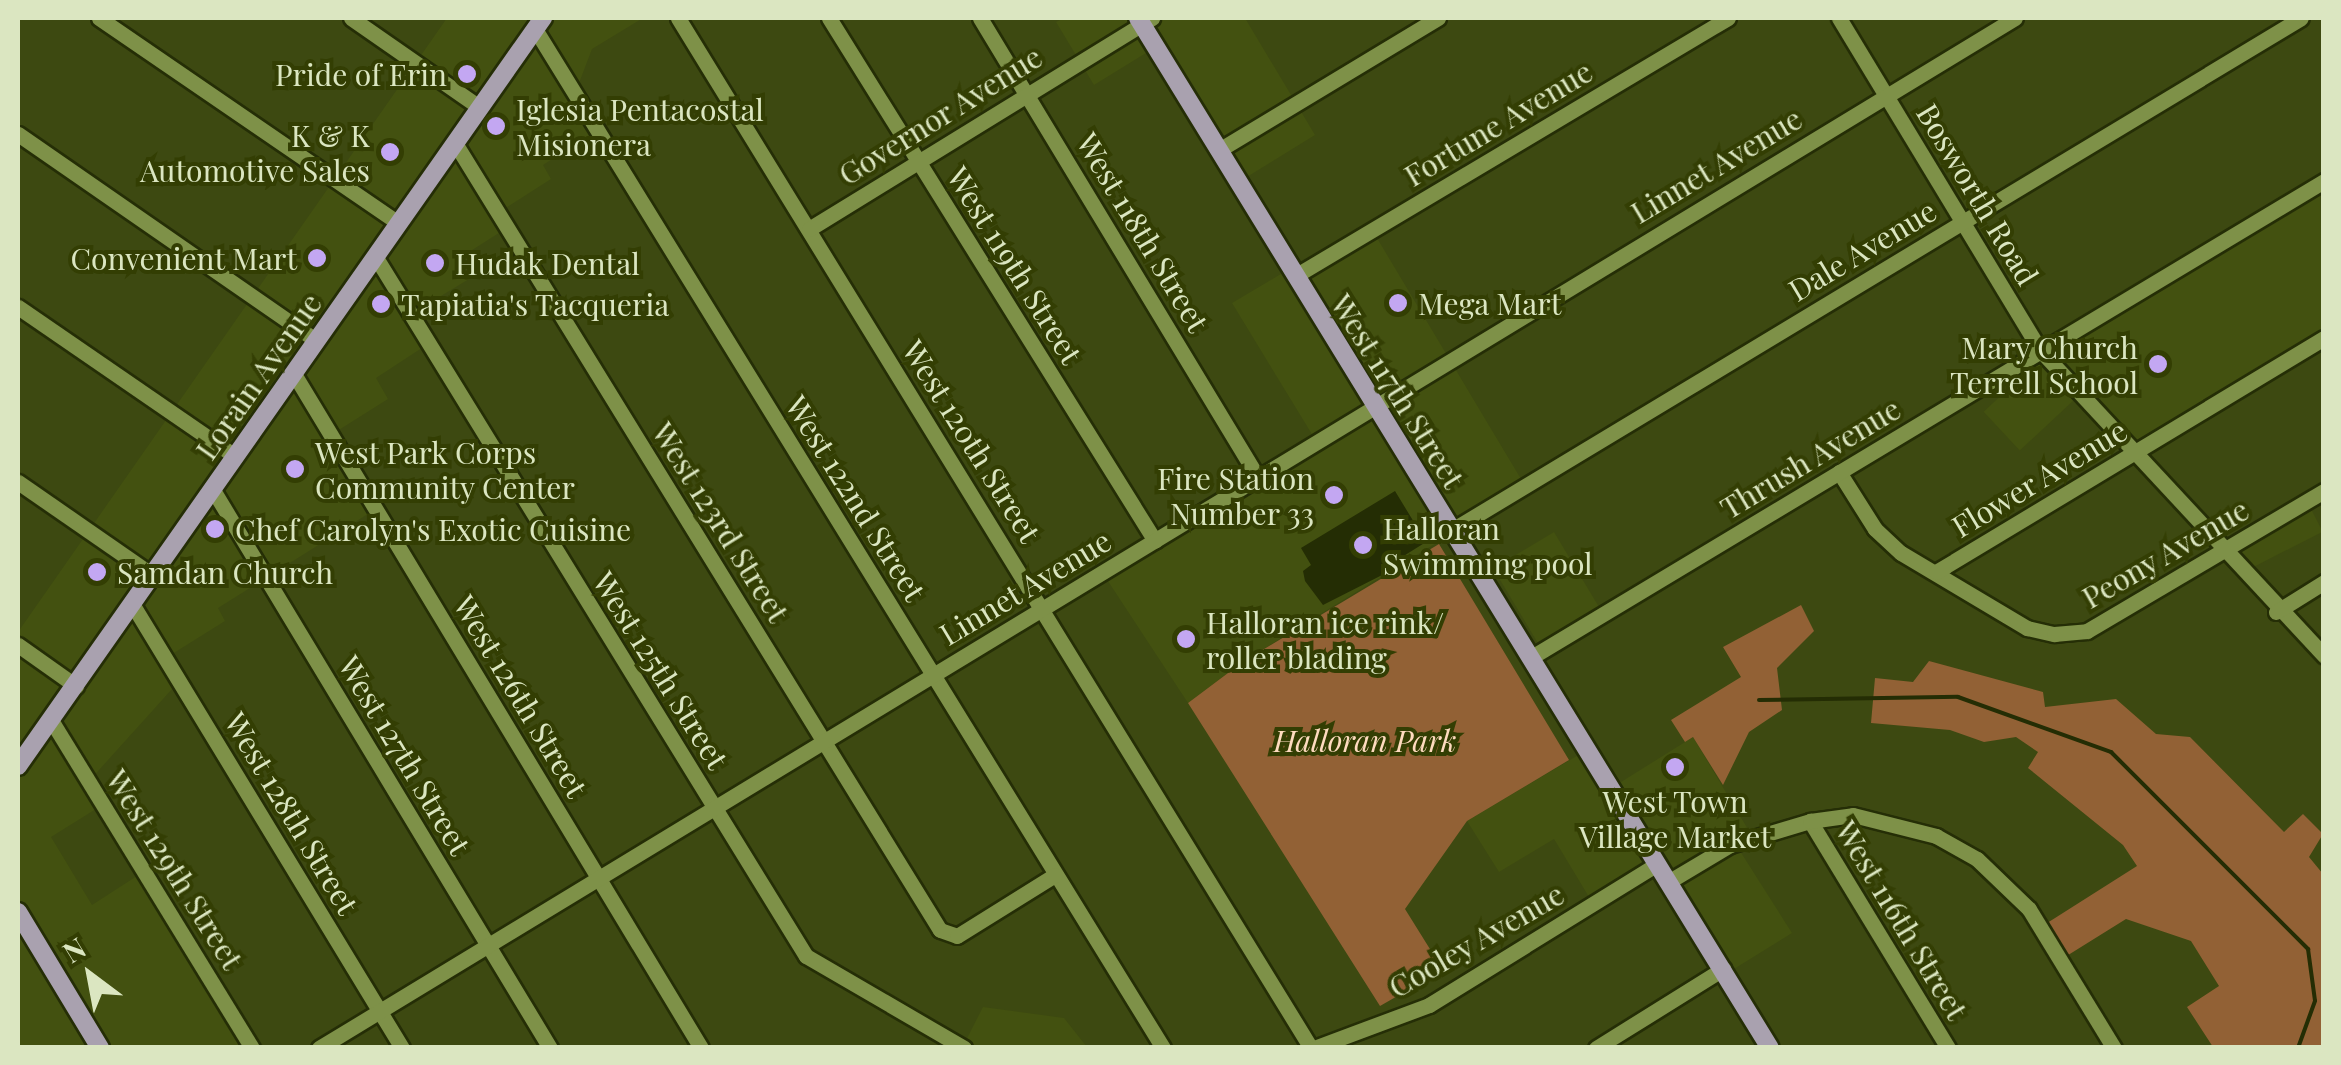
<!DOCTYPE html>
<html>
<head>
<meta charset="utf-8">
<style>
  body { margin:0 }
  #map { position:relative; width:2341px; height:1065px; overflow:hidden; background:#3d4911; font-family:"Playfair Display",serif }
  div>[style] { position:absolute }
  .built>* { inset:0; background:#435110; transform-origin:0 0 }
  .green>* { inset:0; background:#926135 }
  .water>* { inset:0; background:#242d04 }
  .stream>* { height:4px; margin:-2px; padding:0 2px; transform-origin:2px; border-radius:2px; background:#242d04 }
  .roads { filter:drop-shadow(2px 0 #252e06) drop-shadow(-2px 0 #252e06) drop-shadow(0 2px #252e06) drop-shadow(0 -2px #252e06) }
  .minor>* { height:15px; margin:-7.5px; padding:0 7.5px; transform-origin:7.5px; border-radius:7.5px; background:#7e9148 }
  .major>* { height:18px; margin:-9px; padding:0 9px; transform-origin:9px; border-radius:9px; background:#a9a1af }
  .dots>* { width:28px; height:28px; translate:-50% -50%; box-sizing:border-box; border:5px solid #333e03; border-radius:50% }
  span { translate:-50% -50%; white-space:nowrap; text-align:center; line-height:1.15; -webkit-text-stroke:8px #333e03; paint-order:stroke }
  .poi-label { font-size:30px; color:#dbe6c1 }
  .right { translate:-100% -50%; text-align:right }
  .left { translate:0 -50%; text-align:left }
  .street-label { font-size:30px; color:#dbe6c1 }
  .park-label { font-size:30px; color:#fedbbf; font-style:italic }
  .frame { position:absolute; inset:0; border:20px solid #dbe6c1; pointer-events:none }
  .north { position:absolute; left:40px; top:925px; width:100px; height:100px; -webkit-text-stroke:8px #333e03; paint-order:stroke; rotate:328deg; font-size:28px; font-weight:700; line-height:40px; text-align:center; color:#dbe6c1 }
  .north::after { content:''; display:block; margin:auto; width:35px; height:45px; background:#dbe6c1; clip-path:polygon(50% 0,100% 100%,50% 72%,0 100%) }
</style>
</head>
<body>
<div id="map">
  <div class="built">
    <i style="clip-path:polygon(447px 18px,643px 18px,592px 49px,576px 91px,599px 129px,543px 165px,551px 179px,504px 209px,513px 224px,458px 259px,469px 279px,413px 313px,431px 342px,376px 378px,388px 399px,334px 433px,379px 507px,218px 608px,225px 621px,169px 656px,182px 678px,90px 780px,104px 804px,51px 837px,92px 905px,140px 874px,246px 1047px,18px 1048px,18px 632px)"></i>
    <i style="clip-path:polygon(1064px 18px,1245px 18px,1315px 135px,1229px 188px,1146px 53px,1094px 85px,1056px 22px)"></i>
    <i style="clip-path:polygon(2320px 192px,2323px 333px,2136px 445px,2051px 354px)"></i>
    <i style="clip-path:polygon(1377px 238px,1521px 479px,1441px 528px,1446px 537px,1244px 661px,1188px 703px,1100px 569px,1313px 436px,1232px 303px,1301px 262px,1312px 278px)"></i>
    <i style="left:2037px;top:362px;width:53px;height:73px;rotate:47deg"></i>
    <i style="left:2309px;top:505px;width:30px;height:94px;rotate:63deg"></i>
    <i style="left:1554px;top:532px;width:104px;height:71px;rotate:59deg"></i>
    <i style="clip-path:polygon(1693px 737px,1749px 831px,1733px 840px,1792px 933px,1721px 977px,1651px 865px,1592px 902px,1554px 839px,1499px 872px,1467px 821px,1597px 744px,1621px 782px)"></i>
    <i style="clip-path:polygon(983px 1007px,1064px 1018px,1087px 1047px,962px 1048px)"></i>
  </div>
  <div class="green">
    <i style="clip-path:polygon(1439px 544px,1569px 760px,1467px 821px,1405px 909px,1443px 970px,1380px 1006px,1188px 703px,1244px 661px)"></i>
    <i style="clip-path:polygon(1801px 605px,1814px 631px,1777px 668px,1782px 710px,1749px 732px,1723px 785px,1693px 737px,1685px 742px,1671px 720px,1741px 677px,1723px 647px)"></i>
    <i style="clip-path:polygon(1929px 661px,2043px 692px,2045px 707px,2116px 699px,2156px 734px,2190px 737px,2284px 832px,2303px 814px,2323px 834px,2309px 857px,2323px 874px,2323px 1047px,2213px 1047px,2187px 1007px,2219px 986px,2191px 941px,2126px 919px,2065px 957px,2044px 925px,2137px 866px,2123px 845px,2028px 768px,2038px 752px,2016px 737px,1984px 742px,1950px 730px,1871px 723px,1875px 678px,1913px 682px)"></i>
  </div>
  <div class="water">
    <i style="clip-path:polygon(1395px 491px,1426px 542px,1386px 567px,1388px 572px,1323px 605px,1305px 581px,1303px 571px,1311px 565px,1301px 548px)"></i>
  </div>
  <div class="stream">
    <i style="left:1759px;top:700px;width:199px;rotate:-0.9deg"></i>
    <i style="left:1958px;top:697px;width:163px;rotate:19.8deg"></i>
    <i style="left:2111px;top:752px;width:279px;rotate:45deg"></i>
    <i style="left:2308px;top:949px;width:52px;rotate:82.3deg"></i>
    <i style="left:2315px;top:1001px;width:50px;rotate:109.9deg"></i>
  </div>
  <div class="roads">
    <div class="minor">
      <i style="left:99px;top:18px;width:363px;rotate:34.4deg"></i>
      <i style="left:351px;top:18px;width:156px;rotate:34.8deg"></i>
      <i style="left:678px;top:18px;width:1209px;rotate:58.43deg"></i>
      <i style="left:829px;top:18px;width:616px;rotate:58.06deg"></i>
      <i style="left:980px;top:18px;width:535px;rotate:58.83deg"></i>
      <i style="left:1839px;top:18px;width:388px;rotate:58.8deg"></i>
      <i style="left:2040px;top:350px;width:417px;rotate:47.1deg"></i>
      <i style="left:535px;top:29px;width:1197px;rotate:58.35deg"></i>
      <i style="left:18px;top:134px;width:362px;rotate:34.7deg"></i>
      <i style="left:455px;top:143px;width:924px;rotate:58.36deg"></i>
      <i style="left:940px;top:930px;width:18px;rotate:19deg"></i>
      <i style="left:957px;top:936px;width:115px;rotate:-31.9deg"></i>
      <i style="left:1219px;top:150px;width:256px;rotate:-31.1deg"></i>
      <i style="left:809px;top:229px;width:403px;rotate:-31.6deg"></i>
      <i style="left:375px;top:256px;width:822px;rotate:58.38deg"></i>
      <i style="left:806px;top:956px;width:183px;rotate:30.2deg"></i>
      <i style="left:1295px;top:276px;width:504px;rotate:-30.79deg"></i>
      <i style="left:18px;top:307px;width:263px;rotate:34.5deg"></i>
      <i style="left:294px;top:374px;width:787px;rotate:58.87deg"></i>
      <i style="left:1839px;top:472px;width:67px;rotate:57.7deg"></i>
      <i style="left:1875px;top:529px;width:35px;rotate:43deg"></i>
      <i style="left:1901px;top:553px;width:147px;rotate:30.8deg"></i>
      <i style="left:2027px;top:628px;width:28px;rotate:13deg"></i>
      <i style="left:2054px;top:634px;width:33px;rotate:-5deg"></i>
      <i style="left:2087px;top:631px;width:275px;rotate:-30.6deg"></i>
      <i style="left:18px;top:482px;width:167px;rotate:34.7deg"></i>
      <i style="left:213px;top:490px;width:652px;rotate:58.87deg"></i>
      <i style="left:1452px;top:530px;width:991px;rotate:-31.09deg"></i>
      <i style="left:1936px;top:572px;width:453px;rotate:-31.1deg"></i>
      <i style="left:134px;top:607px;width:516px;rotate:58.71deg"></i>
      <i style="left:2276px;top:612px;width:57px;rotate:-32deg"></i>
      <i style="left:18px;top:645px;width:71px;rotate:35.3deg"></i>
      <i style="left:1530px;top:658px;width:926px;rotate:-31deg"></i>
      <i style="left:51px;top:720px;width:385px;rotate:58.5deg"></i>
      <i style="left:1810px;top:821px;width:266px;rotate:58.7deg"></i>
      <i style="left:1668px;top:882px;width:72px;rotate:-30.8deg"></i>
      <i style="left:1730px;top:845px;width:84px;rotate:-16.7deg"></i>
      <i style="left:1810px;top:821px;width:43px;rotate:-7.9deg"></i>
      <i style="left:1853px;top:815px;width:86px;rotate:14.2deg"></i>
      <i style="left:1936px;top:836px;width:47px;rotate:29.3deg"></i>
      <i style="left:1977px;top:859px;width:72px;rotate:43.9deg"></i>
      <i style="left:2029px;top:909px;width:163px;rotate:58.6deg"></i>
      <i style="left:319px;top:1048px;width:1984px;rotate:-31.27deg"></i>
      <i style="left:1314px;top:1048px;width:123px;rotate:-20.5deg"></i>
      <i style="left:1429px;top:1005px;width:268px;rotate:-31.7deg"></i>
      <i style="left:1596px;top:1048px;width:150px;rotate:-31.9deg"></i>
    </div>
    <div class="major">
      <i style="left:1138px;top:18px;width:1208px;rotate:58.47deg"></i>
      <i style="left:18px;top:766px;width:914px;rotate:-54.94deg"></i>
      <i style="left:18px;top:912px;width:159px;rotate:58.9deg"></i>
    </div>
  </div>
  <div class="dots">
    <i style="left:467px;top:74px;background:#c3a7f2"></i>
    <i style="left:496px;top:126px;background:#c3a7f2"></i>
    <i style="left:390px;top:152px;background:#c3a7f2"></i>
    <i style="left:317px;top:258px;background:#c3a7f2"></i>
    <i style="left:435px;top:263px;background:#c3a7f2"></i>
    <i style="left:1398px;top:303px;background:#c3a7f2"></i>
    <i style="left:381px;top:304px;background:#c3a7f2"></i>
    <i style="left:2158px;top:364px;background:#c3a7f2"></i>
    <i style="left:295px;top:469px;background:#c3a7f2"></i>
    <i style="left:1334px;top:495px;background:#c3a7f2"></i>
    <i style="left:215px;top:529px;background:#c3a7f2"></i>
    <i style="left:1363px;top:545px;background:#c3a7f2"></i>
    <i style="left:97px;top:572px;background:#c3a7f2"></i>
    <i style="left:1186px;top:639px;background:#c3a7f2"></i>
    <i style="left:1675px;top:767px;background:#c3a7f2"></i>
  </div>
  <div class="poi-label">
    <span class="right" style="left:447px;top:74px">Pride of Erin</span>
    <span class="left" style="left:516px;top:126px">Iglesia Pentacostal<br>Misionera</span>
    <span class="right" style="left:370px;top:152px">K &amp; K<br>Automotive Sales</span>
    <span class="right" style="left:297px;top:258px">Convenient Mart</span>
    <span class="left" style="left:455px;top:263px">Hudak Dental</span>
    <span class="left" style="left:1418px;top:303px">Mega Mart</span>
    <span class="left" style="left:401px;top:304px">Tapiatia's Tacqueria</span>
    <span class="right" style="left:2138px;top:364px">Mary Church<br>Terrell School</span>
    <span class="left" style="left:315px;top:469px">West Park Corps<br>Community Center</span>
    <span class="right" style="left:1314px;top:495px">Fire Station<br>Number 33</span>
    <span class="left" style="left:1383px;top:545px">Halloran<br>Swimming pool</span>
    <span class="left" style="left:235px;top:529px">Chef Carolyn's Exotic Cuisine</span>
    <span class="left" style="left:117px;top:572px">Samdan Church</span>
    <span class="left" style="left:1206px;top:639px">Halloran ice rink/<br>roller blading</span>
    <span style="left:1675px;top:818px">West Town<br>Village Market</span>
  </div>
  <div class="street-label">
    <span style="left:940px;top:115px;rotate:-32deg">Governor Avenue</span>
    <span style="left:1498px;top:123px;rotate:-31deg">Fortune Avenue</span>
    <span style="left:1716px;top:165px;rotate:-31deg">Linnet Avenue</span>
    <span style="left:1978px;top:194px;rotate:59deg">Bosworth Road</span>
    <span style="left:1143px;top:232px;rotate:59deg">West 118th Street</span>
    <span style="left:1862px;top:250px;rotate:-31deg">Dale Avenue</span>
    <span style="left:1015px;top:265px;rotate:58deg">West 119th Street</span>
    <span style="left:258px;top:376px;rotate:-55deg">Lorain Avenue</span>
    <span style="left:1398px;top:391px;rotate:58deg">West 117th Street</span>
    <span style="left:972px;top:441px;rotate:58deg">West 120th Street</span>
    <span style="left:1810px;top:458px;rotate:-31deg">Thrush Avenue</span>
    <span style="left:2039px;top:478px;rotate:-31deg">Flower Avenue</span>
    <span style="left:856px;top:498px;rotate:58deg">West 122nd Street</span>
    <span style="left:721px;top:522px;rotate:58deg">West 123rd Street</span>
    <span style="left:2165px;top:553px;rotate:-30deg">Peony Avenue</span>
    <span style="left:1025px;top:587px;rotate:-31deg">Linnet Avenue</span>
    <span style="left:661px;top:670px;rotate:58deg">West 125th Street</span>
    <span style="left:521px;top:696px;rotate:59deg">West 126th Street</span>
    <span style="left:405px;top:755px;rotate:59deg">West 127th Street</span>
    <span style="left:292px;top:813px;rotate:59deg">West 128th Street</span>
    <span style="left:175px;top:869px;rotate:58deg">West 129th Street</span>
    <span style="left:1902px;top:920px;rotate:59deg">West 116th Street</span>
    <span style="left:1476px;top:940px;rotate:-30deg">Cooley Avenue</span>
  </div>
  <div class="park-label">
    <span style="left:1365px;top:740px">Halloran Park</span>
  </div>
  <div class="frame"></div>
  <div class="north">N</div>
</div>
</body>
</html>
